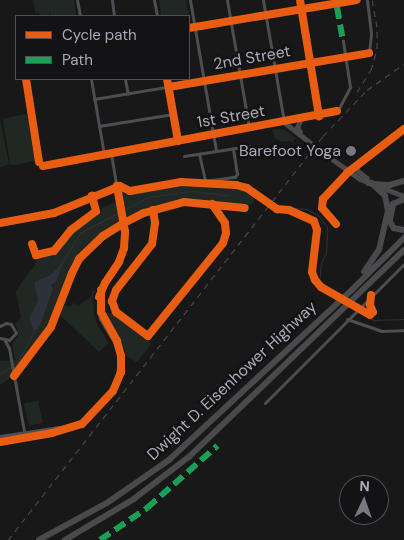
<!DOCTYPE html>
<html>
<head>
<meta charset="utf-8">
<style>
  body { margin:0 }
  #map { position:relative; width:404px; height:540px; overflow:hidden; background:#181818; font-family:"DM Sans",sans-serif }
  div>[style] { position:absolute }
  .green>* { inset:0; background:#212722 }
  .water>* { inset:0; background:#2d3139 }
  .stream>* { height:1px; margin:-0.5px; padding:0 0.5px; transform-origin:0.5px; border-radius:0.5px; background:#2d3139 }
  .minor>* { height:3px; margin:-1.5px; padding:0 1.5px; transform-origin:1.5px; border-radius:1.5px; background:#4d4e51 }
  .major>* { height:4.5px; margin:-2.25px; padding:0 2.25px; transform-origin:2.25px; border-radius:2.25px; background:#4a4a4d }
  .highway>* { height:5.5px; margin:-2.75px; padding:0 2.75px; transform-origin:2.75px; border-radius:2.75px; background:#4a4a4d }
  .rail>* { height:1px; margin-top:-0.5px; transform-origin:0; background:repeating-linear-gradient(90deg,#4e4e51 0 6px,transparent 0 11px) }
  .quiet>* { height:6px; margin-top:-3px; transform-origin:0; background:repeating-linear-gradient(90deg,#1a9f57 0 12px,transparent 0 18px) }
  .cycleway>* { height:8px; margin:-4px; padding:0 4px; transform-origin:4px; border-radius:4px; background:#e95d12 }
  .dots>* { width:14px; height:14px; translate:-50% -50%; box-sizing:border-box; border:2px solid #131214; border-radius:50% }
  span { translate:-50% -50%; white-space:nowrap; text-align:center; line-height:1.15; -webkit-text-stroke:5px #131214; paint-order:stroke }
  .street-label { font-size:16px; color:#abacb8 }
  .poi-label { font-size:16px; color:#abacb8 }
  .right { translate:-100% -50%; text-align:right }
  .legend { position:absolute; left:15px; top:15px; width:175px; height:65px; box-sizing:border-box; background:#131214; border:1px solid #505056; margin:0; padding:6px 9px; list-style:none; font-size:15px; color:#abacb8 }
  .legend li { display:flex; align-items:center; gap:10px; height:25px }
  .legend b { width:25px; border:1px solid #505056 }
  .north { position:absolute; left:339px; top:475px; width:50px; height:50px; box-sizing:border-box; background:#131214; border:1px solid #505056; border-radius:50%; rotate:3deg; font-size:14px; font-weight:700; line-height:20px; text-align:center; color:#abacb8 }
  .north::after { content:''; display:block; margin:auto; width:18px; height:22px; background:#787880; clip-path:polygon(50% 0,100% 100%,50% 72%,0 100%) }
</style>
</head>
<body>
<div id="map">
  <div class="green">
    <i style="clip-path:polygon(33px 0,74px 0,76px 16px,51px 16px,49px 11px,49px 16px,40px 16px,39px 12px,35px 13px)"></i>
    <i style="clip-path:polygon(159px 0,186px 0,191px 25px,189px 26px,189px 16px,161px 16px)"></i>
    <i style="clip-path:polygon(25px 114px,27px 116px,35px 161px,15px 165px,10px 164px,3px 119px)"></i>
    <i style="clip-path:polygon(0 119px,9px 164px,0 168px)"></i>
    <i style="clip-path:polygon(272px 129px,285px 130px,296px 138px,292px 143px,290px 141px,282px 142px,275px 138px)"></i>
    <i style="clip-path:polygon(182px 182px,236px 186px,247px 190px,255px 199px,253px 203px,244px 207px,200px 201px,173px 202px,156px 206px,118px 220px,119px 223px,97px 238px,77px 260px,45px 334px,32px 353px,10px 374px,10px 378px,0 385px,0 361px,15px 360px,12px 344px,19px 334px,15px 323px,21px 318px,16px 292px,23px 280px,34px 267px,38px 257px,57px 253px,72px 232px,102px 210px,102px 208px,122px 199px,121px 191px,124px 189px,129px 192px,142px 188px,153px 189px)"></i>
    <i style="clip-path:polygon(96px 289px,93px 297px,94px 314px,97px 324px,109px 343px,99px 352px,60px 315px,64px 305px,71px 307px,73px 303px,79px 305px,91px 297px,92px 291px)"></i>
    <i style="clip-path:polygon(105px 313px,112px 313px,151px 344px,137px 362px,126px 356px,123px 345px)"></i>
    <i style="clip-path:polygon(38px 401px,43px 423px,29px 426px,24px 405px,25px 403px)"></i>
  </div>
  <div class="water">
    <i style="clip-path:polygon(64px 261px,56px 282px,51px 285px,53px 289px,42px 320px,38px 329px,34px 331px,29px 319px,38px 300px,34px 282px,51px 275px)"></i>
  </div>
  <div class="stream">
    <i style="left:277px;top:206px;width:29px;rotate:6deg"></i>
    <i style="left:306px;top:209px;width:13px;rotate:27deg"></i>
    <i style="left:318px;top:215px;width:15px;rotate:53deg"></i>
    <i style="left:327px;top:227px;width:26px;rotate:92deg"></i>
    <i style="left:326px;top:253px;width:10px;rotate:119deg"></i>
    <i style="left:321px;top:262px;width:21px;rotate:95deg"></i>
    <i style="left:63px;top:261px;width:33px;rotate:-59deg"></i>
    <i style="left:80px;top:233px;width:77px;rotate:-27.9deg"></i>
    <i style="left:148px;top:197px;width:44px;rotate:-7.8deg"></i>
    <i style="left:192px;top:191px;width:35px;rotate:7deg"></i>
    <i style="left:319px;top:289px;width:21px;rotate:31deg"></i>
    <i style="left:350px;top:307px;width:26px;rotate:29deg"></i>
    <i style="left:373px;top:320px;width:31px;rotate:-2deg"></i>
    <i style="left:0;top:374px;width:20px;rotate:-33deg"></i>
    <i style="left:17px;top:363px;width:36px;rotate:-62deg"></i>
  </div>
  <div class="minor">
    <i style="left:77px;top:0;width:16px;rotate:79deg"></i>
    <i style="left:112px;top:0;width:16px;rotate:83deg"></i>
    <i style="left:154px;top:0;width:16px;rotate:79deg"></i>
    <i style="left:190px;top:0;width:153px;rotate:80.2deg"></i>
    <i style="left:227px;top:0;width:130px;rotate:80.2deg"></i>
    <i style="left:263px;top:0;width:124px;rotate:80.2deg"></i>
    <i style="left:300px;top:0;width:117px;rotate:80.6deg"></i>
    <i style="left:189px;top:28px;width:170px;rotate:-9.5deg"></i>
    <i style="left:91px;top:79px;width:76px;rotate:80.2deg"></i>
    <i style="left:125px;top:79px;width:15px;rotate:79deg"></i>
    <i style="left:167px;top:79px;width:63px;rotate:79.9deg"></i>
    <i style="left:94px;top:99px;width:279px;rotate:-9.5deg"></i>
    <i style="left:369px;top:53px;width:20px;rotate:-84deg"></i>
    <i style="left:371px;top:33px;width:33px;rotate:-97deg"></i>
    <i style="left:99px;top:126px;width:75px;rotate:-9.2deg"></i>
    <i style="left:199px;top:154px;width:28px;rotate:77deg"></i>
    <i style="left:205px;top:181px;width:30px;rotate:-8deg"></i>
    <i style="left:235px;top:177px;width:4px;rotate:-56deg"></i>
    <i style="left:237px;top:174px;width:26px;rotate:-99deg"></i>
    <i style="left:100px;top:155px;width:238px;rotate:-10.2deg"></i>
    <i style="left:334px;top:113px;width:7px;rotate:-45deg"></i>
    <i style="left:339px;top:108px;width:24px;rotate:-62deg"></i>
    <i style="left:350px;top:87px;width:47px;rotate:-98.7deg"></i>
    <i style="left:184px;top:156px;width:66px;rotate:-8.7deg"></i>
    <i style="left:336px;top:224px;width:21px;rotate:-131deg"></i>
    <i style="left:322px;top:208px;width:9px;rotate:-84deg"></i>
    <i style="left:323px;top:199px;width:35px;rotate:-47deg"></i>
    <i style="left:347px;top:173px;width:72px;rotate:-37.7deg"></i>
    <i style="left:347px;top:319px;width:36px;rotate:19deg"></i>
    <i style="left:381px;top:331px;width:23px;rotate:-2deg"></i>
    <i style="left:0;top:326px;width:7px;rotate:-27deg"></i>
    <i style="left:6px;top:323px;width:5px;rotate:11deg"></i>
    <i style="left:11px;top:324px;width:10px;rotate:61deg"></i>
    <i style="left:16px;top:333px;width:10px;rotate:135deg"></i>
    <i style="left:9px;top:340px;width:9px;rotate:-167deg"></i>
    <i style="left:5px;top:341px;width:8px;rotate:60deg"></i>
    <i style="left:9px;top:348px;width:90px;rotate:79.8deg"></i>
    <i style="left:109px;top:395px;width:21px;rotate:-67deg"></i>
    <i style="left:117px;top:376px;width:20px;rotate:-84deg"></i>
    <i style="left:119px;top:356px;width:15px;rotate:-110deg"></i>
    <i style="left:114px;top:342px;width:27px;rotate:-121deg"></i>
    <i style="left:100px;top:319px;width:17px;rotate:-97deg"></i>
    <i style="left:98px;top:302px;width:10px;rotate:-79deg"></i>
    <i style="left:100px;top:292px;width:41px;rotate:-57.8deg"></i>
    <i style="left:122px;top:257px;width:19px;rotate:-81deg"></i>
    <i style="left:125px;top:238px;width:86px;rotate:-99.4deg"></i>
    <i style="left:265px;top:403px;width:197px;rotate:-45deg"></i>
    <i style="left:0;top:436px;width:66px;rotate:-8.7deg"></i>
    <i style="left:65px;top:426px;width:20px;rotate:-15deg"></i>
    <i style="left:0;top:442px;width:53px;rotate:-9.8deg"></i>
    <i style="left:52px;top:433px;width:31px;rotate:-17deg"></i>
    <i style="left:82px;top:424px;width:45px;rotate:-46.8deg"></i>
    <i style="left:113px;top:391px;width:21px;rotate:-67deg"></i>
    <i style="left:121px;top:372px;width:16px;rotate:-90deg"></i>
    <i style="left:121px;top:356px;width:16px;rotate:-105deg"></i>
    <i style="left:117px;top:341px;width:26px;rotate:-122deg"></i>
    <i style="left:103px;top:319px;width:13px;rotate:-103deg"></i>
  </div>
  <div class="major">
    <i style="left:284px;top:122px;width:36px;rotate:38deg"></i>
    <i style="left:300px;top:132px;width:5px;rotate:-127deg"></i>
    <i style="left:297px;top:128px;width:11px;rotate:-68deg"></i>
    <i style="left:317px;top:148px;width:53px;rotate:35.8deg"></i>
    <i style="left:360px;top:179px;width:47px;rotate:21.1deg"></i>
    <i style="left:357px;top:166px;width:5px;rotate:79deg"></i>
    <i style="left:358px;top:171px;width:11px;rotate:38deg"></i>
    <i style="left:367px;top:178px;width:5px;rotate:79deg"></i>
  </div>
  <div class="highway">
    <i style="left:372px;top:184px;width:18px;rotate:3deg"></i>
    <i style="left:390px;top:185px;width:15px;rotate:-16deg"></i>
    <i style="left:404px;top:200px;width:11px;rotate:158deg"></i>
    <i style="left:394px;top:204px;width:17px;rotate:103deg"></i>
    <i style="left:390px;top:221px;width:8px;rotate:60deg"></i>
    <i style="left:394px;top:228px;width:10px;rotate:11deg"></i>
    <i style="left:364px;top:272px;width:27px;rotate:-56deg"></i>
    <i style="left:379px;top:250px;width:40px;rotate:-77deg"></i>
    <i style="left:388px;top:211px;width:15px;rotate:-101deg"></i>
    <i style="left:385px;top:196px;width:18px;rotate:-137deg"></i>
    <i style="left:39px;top:540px;width:77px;rotate:-28.6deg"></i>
    <i style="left:107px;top:503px;width:75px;rotate:-34.7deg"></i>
    <i style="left:169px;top:460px;width:250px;rotate:-42.9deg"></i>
    <i style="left:352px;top:290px;width:74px;rotate:-45deg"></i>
    <i style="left:65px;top:540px;width:80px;rotate:-30.7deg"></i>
    <i style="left:134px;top:499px;width:69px;rotate:-37.4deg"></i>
    <i style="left:189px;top:457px;width:298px;rotate:-43.9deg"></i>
  </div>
  <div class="rail">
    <i style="left:357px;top:92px;width:26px;rotate:-58deg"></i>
    <i style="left:371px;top:70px;width:22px;rotate:-74deg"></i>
    <i style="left:377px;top:49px;width:22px;rotate:-90deg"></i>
    <i style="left:377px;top:27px;width:27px;rotate:-100deg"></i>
    <i style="left:8px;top:540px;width:512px;rotate:-52.06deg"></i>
    <i style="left:323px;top:136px;width:64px;rotate:-46.3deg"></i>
    <i style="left:367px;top:90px;width:45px;rotate:-35.1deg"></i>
  </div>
  <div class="quiet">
    <i style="left:337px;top:7px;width:35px;rotate:80deg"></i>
    <i style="left:100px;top:540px;width:57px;rotate:-34.2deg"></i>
    <i style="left:147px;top:508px;width:94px;rotate:-41.5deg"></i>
  </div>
  <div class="cycleway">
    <i style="left:300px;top:0;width:118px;rotate:80.7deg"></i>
    <i style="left:189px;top:28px;width:170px;rotate:-9.5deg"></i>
    <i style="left:26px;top:79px;width:84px;rotate:81.1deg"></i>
    <i style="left:167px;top:79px;width:63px;rotate:79.9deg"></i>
    <i style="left:169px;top:87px;width:203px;rotate:-9.6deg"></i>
    <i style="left:43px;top:166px;width:299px;rotate:-10.6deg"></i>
    <i style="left:153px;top:210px;width:13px;rotate:81deg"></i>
    <i style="left:155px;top:223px;width:21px;rotate:98deg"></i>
    <i style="left:152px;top:244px;width:58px;rotate:128deg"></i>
    <i style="left:116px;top:290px;width:12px;rotate:110deg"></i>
    <i style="left:112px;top:301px;width:12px;rotate:70deg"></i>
    <i style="left:116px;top:312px;width:40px;rotate:37deg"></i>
    <i style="left:148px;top:336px;width:119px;rotate:-51.1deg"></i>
    <i style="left:223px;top:243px;width:10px;rotate:-73deg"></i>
    <i style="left:226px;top:233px;width:10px;rotate:-96deg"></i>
    <i style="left:225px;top:223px;width:23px;rotate:-124deg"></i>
    <i style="left:0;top:223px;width:55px;rotate:-10.5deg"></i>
    <i style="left:54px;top:213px;width:71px;rotate:-22.2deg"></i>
    <i style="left:120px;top:186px;width:11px;rotate:27deg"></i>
    <i style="left:130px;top:191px;width:52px;rotate:-10deg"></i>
    <i style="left:181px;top:182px;width:55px;rotate:3.1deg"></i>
    <i style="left:236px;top:185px;width:11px;rotate:15deg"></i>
    <i style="left:247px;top:188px;width:37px;rotate:35deg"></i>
    <i style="left:277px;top:209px;width:12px;rotate:5deg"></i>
    <i style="left:289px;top:210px;width:27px;rotate:24deg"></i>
    <i style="left:314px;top:221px;width:9px;rotate:72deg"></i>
    <i style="left:317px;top:230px;width:42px;rotate:96.8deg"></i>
    <i style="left:312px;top:272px;width:9px;rotate:69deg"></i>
    <i style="left:315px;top:280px;width:9px;rotate:49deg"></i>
    <i style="left:321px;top:287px;width:56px;rotate:29.7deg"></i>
    <i style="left:370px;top:315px;width:4px;rotate:-45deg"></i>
    <i style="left:373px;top:312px;width:8px;rotate:-113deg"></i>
    <i style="left:370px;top:305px;width:10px;rotate:-84deg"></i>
    <i style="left:124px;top:223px;width:22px;rotate:-27deg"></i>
    <i style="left:144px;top:213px;width:41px;rotate:-15.4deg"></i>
    <i style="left:184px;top:202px;width:61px;rotate:5.6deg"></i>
    <i style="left:336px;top:224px;width:21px;rotate:-131deg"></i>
    <i style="left:322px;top:208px;width:9px;rotate:-84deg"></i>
    <i style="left:323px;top:199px;width:35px;rotate:-47deg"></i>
    <i style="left:347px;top:173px;width:72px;rotate:-37.7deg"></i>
    <i style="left:32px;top:244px;width:12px;rotate:70deg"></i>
    <i style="left:36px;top:255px;width:18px;rotate:-13deg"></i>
    <i style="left:54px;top:251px;width:27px;rotate:-51deg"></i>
    <i style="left:71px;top:230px;width:31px;rotate:-37deg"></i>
    <i style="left:96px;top:211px;width:16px;rotate:-105deg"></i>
    <i style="left:99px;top:297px;width:15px;rotate:-67deg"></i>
    <i style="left:105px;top:283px;width:25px;rotate:-56deg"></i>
    <i style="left:119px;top:262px;width:15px;rotate:-70deg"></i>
    <i style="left:124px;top:248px;width:16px;rotate:-86deg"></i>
    <i style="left:125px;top:232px;width:47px;rotate:-99.9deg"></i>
    <i style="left:14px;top:376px;width:61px;rotate:-52.9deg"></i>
    <i style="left:51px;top:327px;width:58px;rotate:-68.7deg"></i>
    <i style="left:72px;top:273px;width:16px;rotate:-63deg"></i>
    <i style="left:79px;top:259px;width:33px;rotate:-44deg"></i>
    <i style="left:103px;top:236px;width:22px;rotate:-32deg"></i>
    <i style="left:0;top:442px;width:53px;rotate:-9.8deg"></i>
    <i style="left:52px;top:433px;width:31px;rotate:-17deg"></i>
    <i style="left:82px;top:424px;width:45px;rotate:-46.8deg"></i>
    <i style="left:113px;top:391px;width:21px;rotate:-67deg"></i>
    <i style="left:121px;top:372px;width:16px;rotate:-90deg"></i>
    <i style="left:121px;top:356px;width:16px;rotate:-105deg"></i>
    <i style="left:117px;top:341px;width:33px;rotate:-119deg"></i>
    <i style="left:101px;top:312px;width:22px;rotate:-90deg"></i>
  </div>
  <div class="dots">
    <i style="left:351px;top:151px;background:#787880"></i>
  </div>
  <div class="street-label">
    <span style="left:252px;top:58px;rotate:-10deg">2nd Street</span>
    <span style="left:231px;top:117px;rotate:-10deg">1st Street</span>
    <span style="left:232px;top:381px;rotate:-43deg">Dwight D. Eisenhower Highway</span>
  </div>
  <div class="poi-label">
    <span class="right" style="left:341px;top:151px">Barefoot Yoga</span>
  </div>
  <ul class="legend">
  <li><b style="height:6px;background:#e95d12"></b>Cycle path</li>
  <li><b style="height:6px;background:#1a9f57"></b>Path</li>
  </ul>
  <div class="north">N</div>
</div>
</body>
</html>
